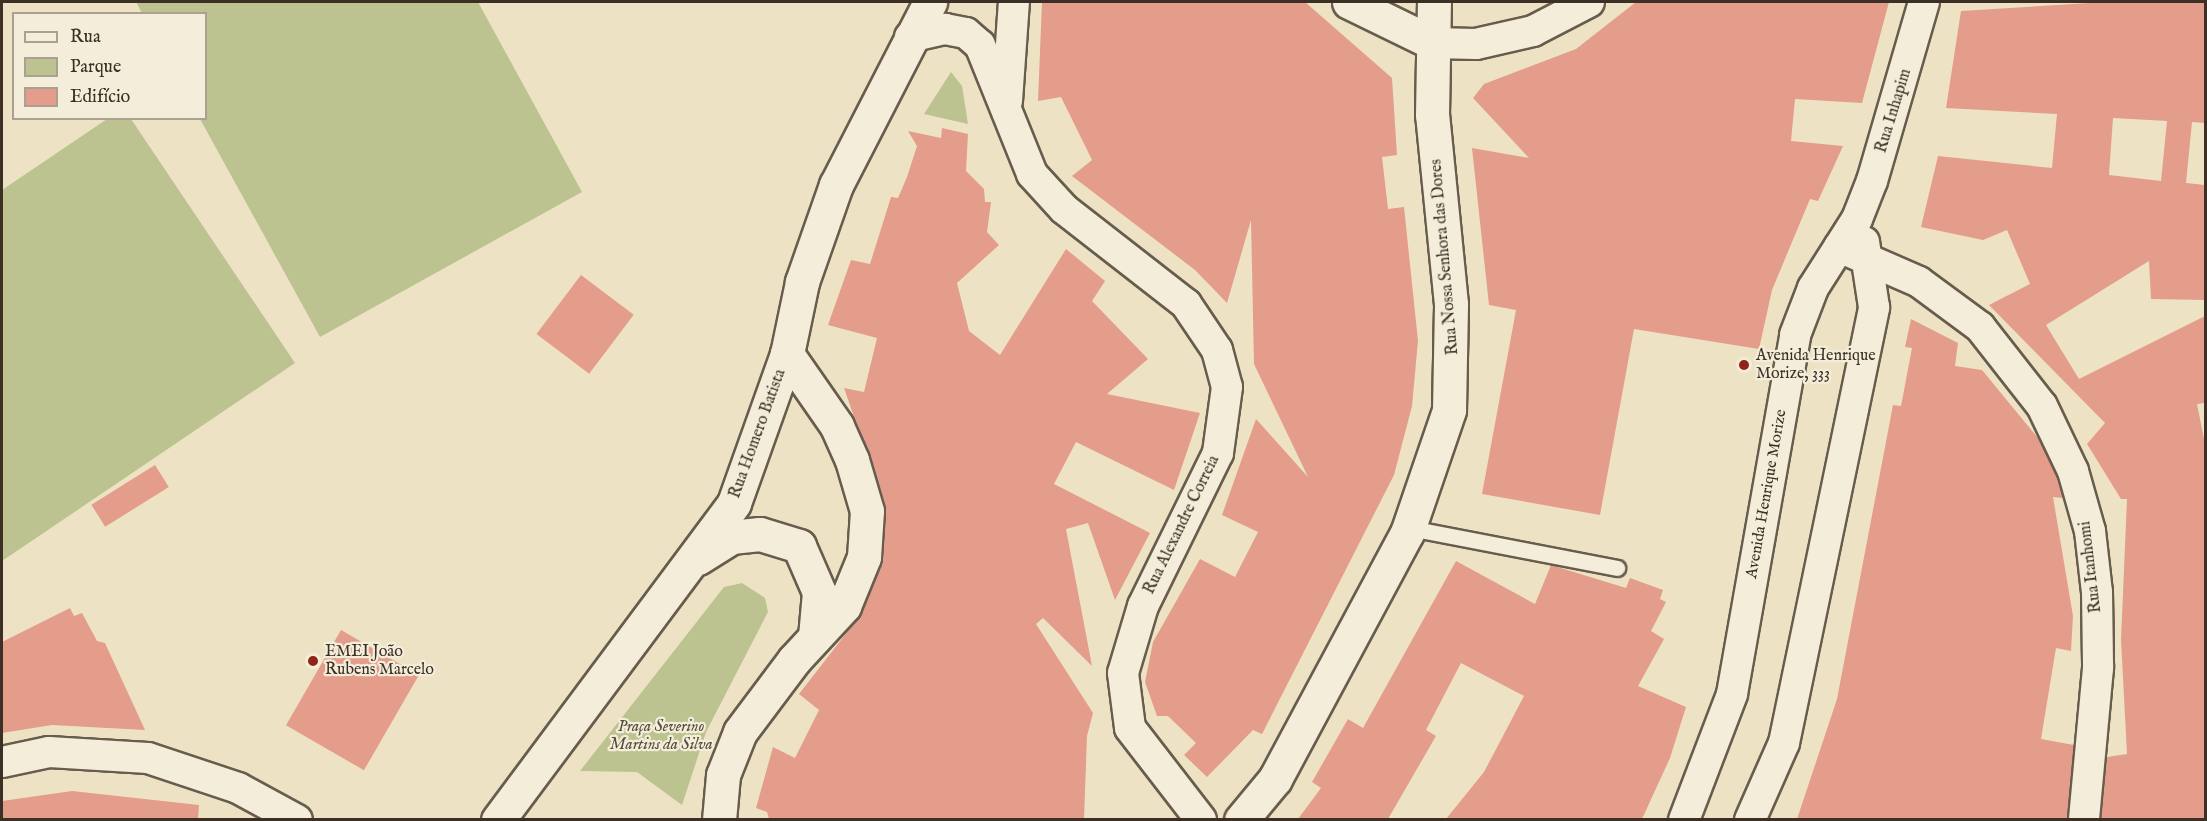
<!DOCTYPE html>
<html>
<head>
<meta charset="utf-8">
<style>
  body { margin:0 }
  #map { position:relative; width:2207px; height:821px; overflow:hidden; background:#ede3c4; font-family:"IM FELL English",serif }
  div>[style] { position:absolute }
  .green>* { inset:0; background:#bcc391 }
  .building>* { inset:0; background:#e49c8b; transform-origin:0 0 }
  .roads { filter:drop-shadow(2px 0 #685c4d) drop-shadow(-2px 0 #685c4d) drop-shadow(0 2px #685c4d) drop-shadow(0 -2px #685c4d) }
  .lane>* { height:15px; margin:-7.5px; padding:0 7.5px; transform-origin:7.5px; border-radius:7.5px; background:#f3edd9 }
  .street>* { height:30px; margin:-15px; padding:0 15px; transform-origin:15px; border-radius:15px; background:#f3edd9 }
  .secondary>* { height:33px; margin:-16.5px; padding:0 16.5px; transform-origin:16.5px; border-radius:16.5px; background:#f3edd9 }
  .dots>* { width:16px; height:16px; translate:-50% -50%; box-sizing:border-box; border:3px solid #f3edd9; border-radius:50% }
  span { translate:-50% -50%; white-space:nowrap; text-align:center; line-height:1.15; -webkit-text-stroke:4.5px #f3edd9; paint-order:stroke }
  .street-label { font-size:16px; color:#3c2f25 }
  .poi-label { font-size:16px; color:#3c2f25 }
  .left { translate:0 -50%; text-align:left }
  .park-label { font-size:16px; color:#564d3b; font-style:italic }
  .frame { position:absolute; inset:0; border:3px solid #3c2f25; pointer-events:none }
  .legend { position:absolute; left:12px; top:12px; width:195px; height:108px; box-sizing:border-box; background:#f3edd9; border:2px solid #aaa191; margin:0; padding:8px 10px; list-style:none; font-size:18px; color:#3c2f25 }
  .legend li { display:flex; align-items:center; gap:12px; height:30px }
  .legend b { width:30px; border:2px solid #aaa191 }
</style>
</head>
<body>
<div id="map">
  <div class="green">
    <i style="clip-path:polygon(136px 2px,478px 2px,582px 192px,320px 337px,200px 119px,206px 118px,206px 14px,142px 13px)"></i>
    <i style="clip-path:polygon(951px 72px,962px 86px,968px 124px,924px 114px)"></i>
    <i style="clip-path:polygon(107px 119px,131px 119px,295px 363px,2px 561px,2px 190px)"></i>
    <i style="clip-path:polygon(742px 583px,765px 598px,768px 612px,706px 732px,682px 805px,637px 772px,580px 771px,724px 587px)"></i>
  </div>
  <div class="building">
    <i style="clip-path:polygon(1042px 2px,1305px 2px,1392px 78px,1397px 155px,1382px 157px,1388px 209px,1404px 207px,1418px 341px,1412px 406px,1394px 475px,1262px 734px,1253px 730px,1207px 777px,1184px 755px,1196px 743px,1168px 716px,1157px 716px,1145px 682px,1153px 642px,1200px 559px,1235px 577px,1258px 532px,1222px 515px,1256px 419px,1308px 477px,1254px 364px,1251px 220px,1227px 303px,1195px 270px,1072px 176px,1092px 160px,1061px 97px,1038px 101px)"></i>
    <i style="clip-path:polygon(1636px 2px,1889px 2px,1862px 103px,1795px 99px,1791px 141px,1843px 146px,1818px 201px,1810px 199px,1772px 290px,1759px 349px,1634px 329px,1600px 515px,1482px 494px,1516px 310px,1489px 305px,1472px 148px,1529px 158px,1473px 98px,1484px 84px,1576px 49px)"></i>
    <i style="clip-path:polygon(evenodd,2106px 2px,2205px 2px,2205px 123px,2192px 122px,2186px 183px,2205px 185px,2205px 300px,2151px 299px,2149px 261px,2046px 325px,2079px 379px,2205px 316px,2205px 403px,2197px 404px,2205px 444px,2205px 819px,2101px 819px,2107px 757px,2127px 754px,2121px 640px,2127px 499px,2121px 499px,2087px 444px,2105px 423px,1989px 305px,2030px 284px,2007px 230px,1983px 240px,1921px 227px,1938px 156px,2052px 168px,2057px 114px,1946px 108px,1961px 11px,2106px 2px,2113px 118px,2167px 121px,2161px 181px,2109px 175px,2113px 118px)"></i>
    <i style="clip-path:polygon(942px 128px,968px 134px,966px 171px,984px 189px,985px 202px,991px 202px,987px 232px,999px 245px,957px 283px,969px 331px,1000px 355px,1066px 249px,1105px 281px,1092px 301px,1148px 359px,1107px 394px,1200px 413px,1174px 490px,1076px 442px,1054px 484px,1150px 533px,1115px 600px,1088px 523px,1066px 529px,1092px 666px,1043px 618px,1036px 624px,1093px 713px,1087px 736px,1084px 819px,769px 819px,767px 812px,756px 808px,773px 747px,795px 758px,819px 710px,799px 694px,858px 618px,883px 563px,885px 506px,844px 388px,864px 392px,877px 338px,828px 325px,851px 260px,870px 264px,891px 197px,898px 198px,907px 177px,917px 146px,908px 131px,941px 138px)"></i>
    <i style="left:581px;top:275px;width:66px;height:74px;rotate:37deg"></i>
    <i style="clip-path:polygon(1911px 319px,1958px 343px,1955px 366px,1982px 370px,2038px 438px,2057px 477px,2063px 498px,2053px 497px,2073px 616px,2071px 651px,2056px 648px,2041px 739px,2074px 745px,2067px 819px,1797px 819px,1837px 699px,1893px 405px,1901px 406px,1912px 348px,1905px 347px)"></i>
    <i style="left:155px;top:465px;width:26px;height:75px;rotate:58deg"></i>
    <i style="clip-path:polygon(1456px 561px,1535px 604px,1551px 565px,1626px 588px,1630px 578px,1663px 590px,1660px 599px,1666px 602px,1651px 631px,1664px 639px,1638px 686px,1686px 707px,1670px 758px,1642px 819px,1446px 819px,1484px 772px,1524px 696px,1461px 663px,1426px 730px,1436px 736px,1388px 819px,1298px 819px,1321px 788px,1312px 782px,1348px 719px,1363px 728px)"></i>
    <i style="clip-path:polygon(70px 608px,74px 616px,82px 613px,97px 641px,105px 643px,145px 730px,52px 725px,2px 733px,2px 642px)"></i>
    <i style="left:341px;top:630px;width:90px;height:110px;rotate:30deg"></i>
    <i style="clip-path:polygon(72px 791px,199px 805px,198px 819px,2px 819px,2px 801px)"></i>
  </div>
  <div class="roads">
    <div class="lane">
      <i style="left:1410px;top:528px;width:211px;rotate:10.9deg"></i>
    </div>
    <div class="street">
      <i style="left:910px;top:37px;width:36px;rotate:-13deg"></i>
      <i style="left:945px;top:29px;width:21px;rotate:11deg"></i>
      <i style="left:966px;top:33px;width:18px;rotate:41deg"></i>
      <i style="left:980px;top:45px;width:139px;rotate:68deg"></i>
      <i style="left:1032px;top:174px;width:47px;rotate:47.6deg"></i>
      <i style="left:1064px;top:209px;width:155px;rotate:37.9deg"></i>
      <i style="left:1186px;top:304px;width:55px;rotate:56deg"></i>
      <i style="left:1217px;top:350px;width:38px;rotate:75deg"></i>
      <i style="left:1227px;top:387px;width:67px;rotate:97.8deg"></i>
      <i style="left:1218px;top:453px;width:170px;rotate:116.1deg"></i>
      <i style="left:1143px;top:606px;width:70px;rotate:106.6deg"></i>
      <i style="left:1123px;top:673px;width:55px;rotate:82.7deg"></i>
      <i style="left:1130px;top:728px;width:116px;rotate:52.3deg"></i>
      <i style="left:1433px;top:43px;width:43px;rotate:1.3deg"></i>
      <i style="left:1476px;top:44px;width:58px;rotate:-12.8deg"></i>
      <i style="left:1533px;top:31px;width:63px;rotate:-27.4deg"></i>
      <i style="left:1007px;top:101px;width:99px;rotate:-86deg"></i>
      <i style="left:1839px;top:247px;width:87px;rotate:23.6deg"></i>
      <i style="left:1919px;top:282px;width:76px;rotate:36.4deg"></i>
      <i style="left:1980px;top:327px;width:100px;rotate:51.9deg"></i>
      <i style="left:2042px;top:406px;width:72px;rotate:64.5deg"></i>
      <i style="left:2073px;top:471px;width:62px;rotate:74.2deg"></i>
      <i style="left:2090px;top:531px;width:61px;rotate:83.5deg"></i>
      <i style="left:2097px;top:592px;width:76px;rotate:89.2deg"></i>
      <i style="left:2098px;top:668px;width:153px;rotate:95.3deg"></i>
      <i style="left:2px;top:762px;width:48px;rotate:-12deg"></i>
      <i style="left:49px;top:752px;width:99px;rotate:3.5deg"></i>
      <i style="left:148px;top:758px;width:95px;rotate:18.4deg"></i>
      <i style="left:238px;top:788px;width:67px;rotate:28.5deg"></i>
      <i style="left:1684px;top:820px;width:135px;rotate:-69.1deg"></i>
      <i style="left:1732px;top:694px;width:364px;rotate:-80deg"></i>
      <i style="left:1795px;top:335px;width:50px;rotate:-69deg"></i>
      <i style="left:1813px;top:288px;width:82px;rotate:-57.5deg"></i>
      <i style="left:1857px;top:219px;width:41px;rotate:-68.5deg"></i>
      <i style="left:1872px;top:181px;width:186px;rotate:-73.8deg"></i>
      <i style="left:1750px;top:820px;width:84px;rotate:-66.2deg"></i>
      <i style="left:1784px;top:743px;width:445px;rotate:-78.3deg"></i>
      <i style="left:1874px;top:307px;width:66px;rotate:-98.7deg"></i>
    </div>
    <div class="secondary">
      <i style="left:1349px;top:2px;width:93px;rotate:26deg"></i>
      <i style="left:698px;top:558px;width:39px;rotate:-32deg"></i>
      <i style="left:731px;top:537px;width:29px;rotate:-6deg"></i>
      <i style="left:760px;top:534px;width:41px;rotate:17.1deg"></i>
      <i style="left:799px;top:546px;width:50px;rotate:66.5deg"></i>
      <i style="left:819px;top:592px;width:45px;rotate:95.1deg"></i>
      <i style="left:498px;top:820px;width:395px;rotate:-53.3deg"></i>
      <i style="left:734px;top:503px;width:158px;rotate:-70.4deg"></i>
      <i style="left:787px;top:354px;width:74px;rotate:-78.2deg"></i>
      <i style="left:802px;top:282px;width:103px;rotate:-70.7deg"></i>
      <i style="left:836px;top:185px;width:206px;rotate:-62.8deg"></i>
      <i style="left:719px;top:820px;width:45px;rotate:-84.9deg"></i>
      <i style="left:723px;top:775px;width:46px;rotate:-68.4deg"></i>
      <i style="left:740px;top:732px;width:90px;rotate:-53.1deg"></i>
      <i style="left:794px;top:660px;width:74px;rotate:-47.2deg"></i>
      <i style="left:844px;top:606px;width:53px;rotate:-67.8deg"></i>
      <i style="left:864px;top:557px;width:46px;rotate:-86.3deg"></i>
      <i style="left:867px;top:511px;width:53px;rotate:-106.4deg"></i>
      <i style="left:852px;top:460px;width:37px;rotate:-114deg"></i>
      <i style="left:837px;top:426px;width:88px;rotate:-124.8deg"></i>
      <i style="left:1241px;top:820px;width:53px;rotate:-50.3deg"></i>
      <i style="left:1275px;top:779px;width:279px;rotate:-61.8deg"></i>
      <i style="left:1407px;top:533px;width:130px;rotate:-71.1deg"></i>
      <i style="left:1449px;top:410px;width:106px;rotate:-88.9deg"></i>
      <i style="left:1451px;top:304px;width:190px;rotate:-95.7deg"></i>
      <i style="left:1432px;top:115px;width:113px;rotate:-89deg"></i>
    </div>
  </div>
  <div class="dots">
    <i style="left:1744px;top:365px;background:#8f2418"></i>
    <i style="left:313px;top:661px;background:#8f2418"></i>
  </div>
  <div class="street-label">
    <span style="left:1894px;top:111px;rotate:-73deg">Rua Inhapim</span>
    <span style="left:1445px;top:257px;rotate:-95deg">Rua Nossa Senhora das Dores</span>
    <span style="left:758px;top:434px;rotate:-70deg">Rua Homero Batista</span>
    <span style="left:1767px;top:494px;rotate:-80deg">Avenida Henrique Morize</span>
    <span style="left:1182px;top:525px;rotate:-64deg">Rua Alexandre Correia</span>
    <span style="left:2091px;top:567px;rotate:-97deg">Rua Itanhomi</span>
  </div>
  <div class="poi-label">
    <span class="left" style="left:1756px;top:365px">Avenida Henrique<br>Morize, 333</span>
    <span class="left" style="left:325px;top:661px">EMEI João<br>Rubens Marcelo</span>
  </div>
  <div class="park-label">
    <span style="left:661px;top:736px">Praça Severino<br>Martins da Silva</span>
  </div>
  <div class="frame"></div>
  <ul class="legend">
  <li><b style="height:8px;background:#f3edd9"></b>Rua</li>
  <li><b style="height:16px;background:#bcc391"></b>Parque</li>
  <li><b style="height:16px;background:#e49c8b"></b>Edifício</li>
  </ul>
</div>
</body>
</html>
